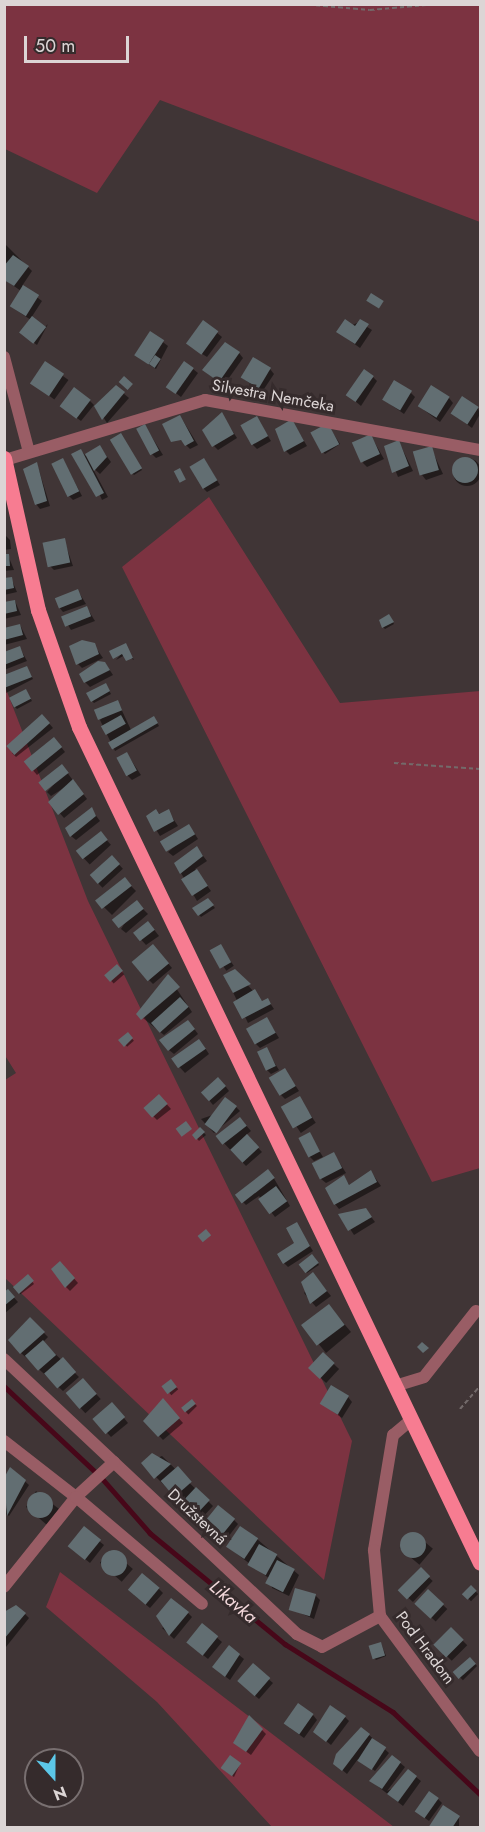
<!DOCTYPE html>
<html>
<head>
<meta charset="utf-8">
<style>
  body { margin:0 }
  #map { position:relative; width:485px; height:1832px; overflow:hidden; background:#403536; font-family:Jost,sans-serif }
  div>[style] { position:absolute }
  .green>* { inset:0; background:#7c3341 }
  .shadow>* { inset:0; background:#0007; transform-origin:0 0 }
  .round { border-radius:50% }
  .stream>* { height:4.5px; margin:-2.25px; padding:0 2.25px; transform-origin:2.25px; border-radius:2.25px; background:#470719 }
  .building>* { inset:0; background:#626e72; transform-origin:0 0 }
  .path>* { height:2px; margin-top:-1px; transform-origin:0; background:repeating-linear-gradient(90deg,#736a6a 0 4.5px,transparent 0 7.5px) }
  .street>* { height:12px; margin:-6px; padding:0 6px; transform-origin:6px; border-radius:6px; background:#995d65 }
  .primary>* { height:15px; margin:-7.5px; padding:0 7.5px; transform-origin:7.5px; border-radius:7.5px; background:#f77c91 }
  span { translate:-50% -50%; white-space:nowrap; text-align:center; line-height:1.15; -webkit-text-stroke:6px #352b2c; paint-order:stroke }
  .street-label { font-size:16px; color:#dcd5d5 }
  .water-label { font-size:18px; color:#f3d8db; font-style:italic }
  .frame { position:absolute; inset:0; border:6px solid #dcd5d5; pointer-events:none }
  .north { position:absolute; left:24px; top:1748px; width:60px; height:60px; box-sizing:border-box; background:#352b2c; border:2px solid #786f70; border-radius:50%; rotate:159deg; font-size:16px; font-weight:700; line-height:24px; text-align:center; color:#dcd5d5 }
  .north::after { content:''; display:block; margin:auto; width:21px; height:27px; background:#5cc7e8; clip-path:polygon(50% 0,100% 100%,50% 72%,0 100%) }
  .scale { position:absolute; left:24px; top:36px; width:105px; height:27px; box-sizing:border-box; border:3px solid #dcd5d5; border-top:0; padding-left:8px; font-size:18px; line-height:21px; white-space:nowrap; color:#dcd5d5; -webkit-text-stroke:4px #352b2c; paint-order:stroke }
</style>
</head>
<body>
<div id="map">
  <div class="green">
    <i style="clip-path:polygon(4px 5px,480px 5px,480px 222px,160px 100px,97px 193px,5px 149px)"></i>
    <i style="clip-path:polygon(209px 497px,340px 703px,480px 691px,480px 1168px,432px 1182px,122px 567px)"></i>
    <i style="clip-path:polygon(4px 684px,88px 901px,352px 1441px,324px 1580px,5px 1278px,5px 1080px,16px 1073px,4px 1054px)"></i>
    <i style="clip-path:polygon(60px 1572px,394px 1827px,272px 1827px,157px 1702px,46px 1607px)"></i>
  </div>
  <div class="shadow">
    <i style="clip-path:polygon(4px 243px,32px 271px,22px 286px,42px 301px,31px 318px,44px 328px,48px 324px,37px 345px,26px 337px,31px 320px,16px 310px,21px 291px,4px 279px)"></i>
    <i style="clip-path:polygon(204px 322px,222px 337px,207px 357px,193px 348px)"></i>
    <i style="clip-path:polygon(359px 322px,372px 330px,360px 348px,338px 332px)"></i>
    <i style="clip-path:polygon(151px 333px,168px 346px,156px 369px,139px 358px)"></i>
    <i style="clip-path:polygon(239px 353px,243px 358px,224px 385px,208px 374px)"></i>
    <i style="left:45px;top:363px;width:29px;height:24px;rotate:36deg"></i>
    <i style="clip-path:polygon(193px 369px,198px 373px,181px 397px,168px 387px)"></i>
    <i style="clip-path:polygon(270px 369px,274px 374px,262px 392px,241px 377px)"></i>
    <i style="clip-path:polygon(373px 377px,377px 381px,361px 406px,349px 396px)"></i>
    <i style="clip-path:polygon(116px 387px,129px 398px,107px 423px,96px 406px)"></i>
    <i style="clip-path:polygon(411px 393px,415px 397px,404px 414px,383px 399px)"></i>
    <i style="clip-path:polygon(449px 398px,453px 403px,440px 422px,424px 410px)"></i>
    <i style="clip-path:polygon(90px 401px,94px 405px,81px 421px,66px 410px)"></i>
    <i style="clip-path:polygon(478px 408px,480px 414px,472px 428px,453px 414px)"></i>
    <i style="clip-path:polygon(222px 415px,237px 438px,218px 450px,214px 446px)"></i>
    <i style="clip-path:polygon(180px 416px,198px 445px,190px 449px,165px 424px)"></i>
    <i style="clip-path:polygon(256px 417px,271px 441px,257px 449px,253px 445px)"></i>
    <i style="clip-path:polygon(292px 421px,307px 446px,290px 455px,286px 451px)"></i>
    <i style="clip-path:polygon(328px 425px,340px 444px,325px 454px,323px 452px)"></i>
    <i style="clip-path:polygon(145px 426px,163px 455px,156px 458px,152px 454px)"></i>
    <i style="clip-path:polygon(120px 435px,142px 470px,134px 475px,132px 473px)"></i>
    <i style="clip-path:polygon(371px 436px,384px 459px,367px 467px,363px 463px)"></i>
    <i style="clip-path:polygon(399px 442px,413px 471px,398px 477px,386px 447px)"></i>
    <i style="clip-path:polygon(100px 447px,111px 462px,100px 474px,92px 467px,108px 497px,102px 500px,81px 451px,86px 456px)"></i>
    <i style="clip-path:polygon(431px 448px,443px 474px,426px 480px,422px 475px)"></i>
    <i class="round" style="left:453px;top:458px;width:28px;height:28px"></i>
    <i style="clip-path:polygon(204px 459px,220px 485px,207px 492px,203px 488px)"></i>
    <i style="clip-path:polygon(63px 460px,82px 496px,73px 500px,69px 496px)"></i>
    <i style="clip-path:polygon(37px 464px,50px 506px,40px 509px,36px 504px)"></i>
    <i style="clip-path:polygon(5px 535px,10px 540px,11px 549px,4px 550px)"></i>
    <i style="clip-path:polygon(64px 540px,73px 566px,54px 570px,49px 565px)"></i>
    <i style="clip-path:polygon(8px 555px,14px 570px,4px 571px,4px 556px)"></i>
    <i style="clip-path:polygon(11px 578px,17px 592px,4px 595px,4px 580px)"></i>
    <i style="clip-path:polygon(78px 591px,86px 604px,63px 612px,59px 607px)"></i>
    <i style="clip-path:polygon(15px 601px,21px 615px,4px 619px,4px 603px)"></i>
    <i style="clip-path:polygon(87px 608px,95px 621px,71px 630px,63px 617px)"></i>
    <i style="clip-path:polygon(391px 618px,394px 624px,385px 629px,383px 627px)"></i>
    <i style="clip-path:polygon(20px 625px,27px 639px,4px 645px,4px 630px)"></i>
    <i style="clip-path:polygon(94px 645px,103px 658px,82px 668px,78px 664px)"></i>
    <i style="clip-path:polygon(127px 647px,134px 660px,125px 655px,116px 660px)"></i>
    <i style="clip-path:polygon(20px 648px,27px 661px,4px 670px,4px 654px)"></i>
    <i style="clip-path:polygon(105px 663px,113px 675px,90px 687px,85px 682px)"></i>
    <i style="clip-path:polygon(27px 668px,33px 679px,4px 694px,4px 676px)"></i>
    <i style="clip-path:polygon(107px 687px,111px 694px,94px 703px,92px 701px)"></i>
    <i style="clip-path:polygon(27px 693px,32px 701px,17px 709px,15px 707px)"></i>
    <i style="clip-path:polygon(118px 702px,131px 730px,155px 719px,159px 726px,115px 751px,100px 720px)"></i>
    <i style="clip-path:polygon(47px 721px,53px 728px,16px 757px,12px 753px)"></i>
    <i style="clip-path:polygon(58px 743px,65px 752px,37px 775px,26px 762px)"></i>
    <i style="clip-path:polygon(127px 754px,141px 775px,132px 780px,128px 776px)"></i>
    <i style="clip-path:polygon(66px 771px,87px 799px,64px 818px,50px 802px,70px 784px,51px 796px,47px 792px)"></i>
    <i style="clip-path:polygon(91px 809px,100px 821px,76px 840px,71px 836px)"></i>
    <i style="clip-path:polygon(168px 811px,178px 826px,160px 836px,148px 817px)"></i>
    <i style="clip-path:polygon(193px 831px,198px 839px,173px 856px,168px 852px)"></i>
    <i style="left:100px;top:833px;width:16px;height:29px;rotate:47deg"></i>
    <i style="clip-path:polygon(197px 848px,207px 861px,195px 869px,211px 891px,197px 901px,181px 873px)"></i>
    <i style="left:112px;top:857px;width:16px;height:28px;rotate:47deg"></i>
    <i style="left:124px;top:879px;width:17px;height:34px;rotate:45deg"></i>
    <i style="clip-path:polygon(208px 900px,215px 908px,201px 917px,194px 909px)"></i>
    <i style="clip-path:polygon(137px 903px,148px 914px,126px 933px,121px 929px)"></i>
    <i style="clip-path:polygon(152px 927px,159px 936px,146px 945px,135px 933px)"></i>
    <i style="left:220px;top:946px;width:24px;height:9px;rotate:55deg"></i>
    <i style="clip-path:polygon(157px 950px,172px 968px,153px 984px,149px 980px)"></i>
    <i style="left:117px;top:966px;width:11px;height:14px;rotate:49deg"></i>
    <i style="clip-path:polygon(235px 971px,263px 1002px,268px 1000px,274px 1009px,248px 1023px,225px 976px)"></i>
    <i style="clip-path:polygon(168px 976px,192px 1012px,164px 1035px,138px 1014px)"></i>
    <i style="clip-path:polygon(267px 1019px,279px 1038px,260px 1048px,256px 1044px)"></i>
    <i style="clip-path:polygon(192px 1026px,198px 1034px,174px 1054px,169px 1050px)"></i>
    <i style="left:128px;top:1034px;width:9px;height:9px;rotate:49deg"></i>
    <i style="clip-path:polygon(203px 1045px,209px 1054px,185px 1073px,174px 1061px)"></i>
    <i style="clip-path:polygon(266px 1049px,279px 1070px,271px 1074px,267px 1070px)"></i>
    <i style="clip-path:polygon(285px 1070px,299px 1091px,285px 1099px,281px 1095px)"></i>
    <i style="clip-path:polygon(223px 1083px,229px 1091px,213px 1105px,209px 1100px)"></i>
    <i style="left:299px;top:1098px;width:30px;height:18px;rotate:56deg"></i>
    <i style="clip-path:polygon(163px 1100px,171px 1109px,157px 1120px,145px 1108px)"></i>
    <i style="clip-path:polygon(236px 1107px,240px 1111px,214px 1133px,201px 1119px)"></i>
    <i style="clip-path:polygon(244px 1123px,251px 1131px,246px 1135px,262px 1152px,246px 1166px,218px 1137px)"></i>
    <i style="clip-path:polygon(200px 1129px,206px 1135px,199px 1141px,194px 1135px)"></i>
    <i style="clip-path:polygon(309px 1134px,323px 1157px,314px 1161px,310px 1157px)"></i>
    <i style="clip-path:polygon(334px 1154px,346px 1173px,326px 1183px,321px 1179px)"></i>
    <i style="clip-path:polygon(371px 1172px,381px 1186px,339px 1209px,335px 1204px,344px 1177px,350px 1186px)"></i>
    <i style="clip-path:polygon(272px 1175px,290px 1206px,275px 1217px,259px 1196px,246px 1205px,242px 1201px)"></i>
    <i style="clip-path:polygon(366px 1210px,375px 1222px,354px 1235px,341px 1215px)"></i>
    <i style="clip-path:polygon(296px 1224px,313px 1251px,288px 1267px,284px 1263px,296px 1244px)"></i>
    <i style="clip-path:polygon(314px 1257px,319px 1265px,307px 1273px,300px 1264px)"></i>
    <i style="clip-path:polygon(64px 1267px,78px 1283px,70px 1291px,66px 1287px)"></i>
    <i style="left:28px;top:1276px;width:10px;height:17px;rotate:53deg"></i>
    <i style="clip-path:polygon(317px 1279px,331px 1296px,316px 1307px,304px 1293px)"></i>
    <i style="clip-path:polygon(8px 1291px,18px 1302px,4px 1314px,4px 1294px)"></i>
    <i style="clip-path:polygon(335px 1313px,351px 1332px,326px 1353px,304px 1326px)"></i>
    <i style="clip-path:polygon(30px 1319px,48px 1337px,43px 1342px,79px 1377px,63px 1391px,21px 1353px)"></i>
    <i style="left:323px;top:1354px;width:22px;height:19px;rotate:43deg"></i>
    <i style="left:83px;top:1380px;width:26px;height:21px;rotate:47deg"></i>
    <i style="left:171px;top:1381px;width:11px;height:9px;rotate:49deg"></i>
    <i style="clip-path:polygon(348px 1397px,352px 1402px,342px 1418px,321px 1403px)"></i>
    <i style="left:192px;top:1401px;width:7px;height:12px;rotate:45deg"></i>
    <i style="clip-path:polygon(167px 1405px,183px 1423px,163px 1440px,145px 1421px)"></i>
    <i style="clip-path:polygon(116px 1408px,128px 1423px,111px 1437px,94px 1419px)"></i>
    <i style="clip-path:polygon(162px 1456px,213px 1506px,200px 1520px,183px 1503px,185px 1496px,180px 1501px,143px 1464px)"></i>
    <i style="clip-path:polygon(11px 1469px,29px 1485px,9px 1516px,4px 1513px,11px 1500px,4px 1495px,4px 1477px)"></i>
    <i style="clip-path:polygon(36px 1491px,59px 1509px,47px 1525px,26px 1507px)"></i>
    <i style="clip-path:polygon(234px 1520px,238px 1524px,225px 1541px,209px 1529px)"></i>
    <i style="left:413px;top:1532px;width:26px;height:21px;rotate:40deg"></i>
    <i style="clip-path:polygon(257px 1539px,299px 1575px,289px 1596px,272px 1588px,270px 1579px,233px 1551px)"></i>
    <i style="clip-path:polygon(99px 1541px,104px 1545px,90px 1563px,74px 1550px)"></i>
    <i style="left:111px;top:1550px;width:29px;height:17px;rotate:41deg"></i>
    <i style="left:421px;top:1570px;width:16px;height:29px;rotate:43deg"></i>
    <i style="left:471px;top:1587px;width:10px;height:10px;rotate:45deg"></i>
    <i style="clip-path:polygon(159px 1589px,163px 1593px,150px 1608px,134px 1595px)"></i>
    <i style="left:429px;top:1592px;width:25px;height:17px;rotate:43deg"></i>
    <i style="clip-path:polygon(315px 1595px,320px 1600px,314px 1619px,291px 1609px)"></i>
    <i style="clip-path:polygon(188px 1613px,192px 1617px,174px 1639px,162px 1628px)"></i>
    <i style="clip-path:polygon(25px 1614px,29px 1618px,6px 1647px,4px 1620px)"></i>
    <i style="clip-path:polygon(202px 1625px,222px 1642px,208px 1659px,192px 1646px)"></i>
    <i style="left:451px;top:1629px;width:23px;height:22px;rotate:45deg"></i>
    <i style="clip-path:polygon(381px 1643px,386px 1656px,376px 1660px,374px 1658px)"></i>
    <i style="clip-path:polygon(239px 1655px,244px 1659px,230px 1680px,218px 1671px)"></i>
    <i style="left:470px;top:1659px;width:10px;height:20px;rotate:45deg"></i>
    <i style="clip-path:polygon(253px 1666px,273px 1683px,259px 1699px,244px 1686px)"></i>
    <i style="clip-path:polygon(313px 1715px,317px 1720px,304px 1738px,290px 1728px)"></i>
    <i style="clip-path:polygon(249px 1717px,266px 1734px,251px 1755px,240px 1747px)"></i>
    <i style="clip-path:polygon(345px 1717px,349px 1721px,331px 1745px,320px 1736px)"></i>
    <i style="clip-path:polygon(369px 1735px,389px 1753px,375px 1771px,358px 1759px,347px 1774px,340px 1768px)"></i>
    <i style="clip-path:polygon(393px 1757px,405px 1767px,387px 1791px,416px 1777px,421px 1781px,403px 1806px,371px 1781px)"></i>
    <i style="clip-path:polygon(240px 1764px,234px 1777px,224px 1770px)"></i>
    <i style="clip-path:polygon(438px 1799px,442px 1803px,429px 1821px,421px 1815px)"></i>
    <i style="clip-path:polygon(459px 1818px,459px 1828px,430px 1828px)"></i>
  </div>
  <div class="stream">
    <i style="left:4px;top:1386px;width:132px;rotate:43.2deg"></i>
    <i style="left:100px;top:1476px;width:76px;rotate:48.7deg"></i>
    <i style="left:150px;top:1533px;width:175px;rotate:39.4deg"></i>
    <i style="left:285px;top:1644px;width:128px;rotate:32.2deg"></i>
    <i style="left:393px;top:1712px;width:120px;rotate:43.3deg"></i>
  </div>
  <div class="building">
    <i style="clip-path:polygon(13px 255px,29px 266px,14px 286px,4px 280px,4px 266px)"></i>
    <i style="left:23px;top:285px;width:19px;height:25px;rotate:32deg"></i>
    <i style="left:371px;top:293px;width:15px;height:9px;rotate:32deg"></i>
    <i style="left:32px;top:316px;width:18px;height:21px;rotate:38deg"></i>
    <i style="clip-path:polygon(345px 319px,355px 326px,360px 319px,369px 324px,355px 344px,336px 332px)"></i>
    <i style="left:203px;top:320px;width:19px;height:29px;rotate:36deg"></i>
    <i style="left:150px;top:331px;width:17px;height:29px;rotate:33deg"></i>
    <i style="clip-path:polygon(225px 342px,240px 352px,219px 382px,202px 370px)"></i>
    <i style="left:155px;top:355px;width:7px;height:11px;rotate:34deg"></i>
    <i style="left:253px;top:357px;width:21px;height:24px;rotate:31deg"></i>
    <i style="left:45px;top:361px;width:23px;height:27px;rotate:34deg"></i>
    <i style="left:184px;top:361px;width:12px;height:32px;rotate:35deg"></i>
    <i style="left:364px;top:369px;width:12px;height:32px;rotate:35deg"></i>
    <i style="left:124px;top:376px;width:12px;height:8px;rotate:42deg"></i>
    <i style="left:394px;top:380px;width:21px;height:23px;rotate:31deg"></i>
    <i style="clip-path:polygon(116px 385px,125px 392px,102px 420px,94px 406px)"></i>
    <i style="left:431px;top:385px;width:22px;height:25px;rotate:32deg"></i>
    <i style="left:74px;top:387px;width:21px;height:24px;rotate:37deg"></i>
    <i style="left:462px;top:396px;width:20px;height:21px;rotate:33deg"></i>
    <i style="clip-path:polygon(222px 412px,234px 434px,212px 447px,202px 430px)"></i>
    <i style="clip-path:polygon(180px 415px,194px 441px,185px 446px,181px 440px,171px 442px,162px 424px)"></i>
    <i style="left:257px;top:416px;width:23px;height:19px;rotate:61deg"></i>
    <i style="clip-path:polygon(292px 419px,304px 441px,284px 452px,275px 429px)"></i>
    <i style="left:328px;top:423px;width:24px;height:20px;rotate:62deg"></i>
    <i style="left:145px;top:424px;width:30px;height:10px;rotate:62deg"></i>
    <i style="left:121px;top:433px;width:41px;height:13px;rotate:59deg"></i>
    <i style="left:371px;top:434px;width:22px;height:21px;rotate:66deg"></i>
    <i style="clip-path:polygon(399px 440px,409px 466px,392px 473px,384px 446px)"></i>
    <i style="clip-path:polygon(100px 445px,107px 457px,94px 471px,85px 454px)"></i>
    <i style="left:432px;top:446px;width:25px;height:20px;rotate:74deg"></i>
    <i style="clip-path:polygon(81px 449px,104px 493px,96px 497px,71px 454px)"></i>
    <i class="round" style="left:452px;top:457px;width:26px;height:26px"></i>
    <i style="left:63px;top:458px;width:37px;height:13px;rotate:64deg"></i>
    <i style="left:204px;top:458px;width:26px;height:17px;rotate:59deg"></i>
    <i style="clip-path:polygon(37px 462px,47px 501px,35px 505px,23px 469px)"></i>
    <i style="left:180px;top:468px;width:13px;height:7px;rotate:63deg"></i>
    <i style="left:65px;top:538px;width:25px;height:23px;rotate:78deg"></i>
    <i style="clip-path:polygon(4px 554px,9px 554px,10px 566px,4px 566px)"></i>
    <i style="clip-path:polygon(12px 577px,14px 588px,4px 590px,4px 578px)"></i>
    <i style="left:78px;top:589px;width:11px;height:25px;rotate:68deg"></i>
    <i style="clip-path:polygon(15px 600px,17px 611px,4px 614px,4px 602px)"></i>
    <i style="left:87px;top:606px;width:11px;height:28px;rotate:68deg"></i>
    <i style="clip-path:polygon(389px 614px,394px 622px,382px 628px,379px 620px)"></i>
    <i style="clip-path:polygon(20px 624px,23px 635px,4px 640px,4px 628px)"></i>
    <i style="clip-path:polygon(82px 640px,95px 643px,99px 654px,76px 665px,69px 646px)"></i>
    <i style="clip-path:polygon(126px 643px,133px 658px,126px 661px,122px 654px,113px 659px,109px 651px)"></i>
    <i style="clip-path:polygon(20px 646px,24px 657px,4px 665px,4px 652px)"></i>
    <i style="clip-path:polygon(98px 661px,105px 662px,110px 670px,84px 683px,79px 674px)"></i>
    <i style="clip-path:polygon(27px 666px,32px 677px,4px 688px,4px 675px)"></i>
    <i style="clip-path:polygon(106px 683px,110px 691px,91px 702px,86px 693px)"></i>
    <i style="left:26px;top:689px;width:11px;height:19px;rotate:63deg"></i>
    <i style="left:118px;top:700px;width:11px;height:26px;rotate:68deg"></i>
    <i style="left:42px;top:714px;width:12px;height:48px;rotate:48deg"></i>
    <i style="left:121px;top:715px;width:10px;height:23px;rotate:61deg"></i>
    <i style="left:154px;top:716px;width:8px;height:53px;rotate:60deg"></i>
    <i style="left:54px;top:737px;width:13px;height:39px;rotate:51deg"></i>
    <i style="left:127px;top:752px;width:21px;height:12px;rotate:62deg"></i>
    <i style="left:62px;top:764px;width:11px;height:30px;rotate:52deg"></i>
    <i style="clip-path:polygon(73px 779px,84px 794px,58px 815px,48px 802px)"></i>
    <i style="clip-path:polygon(92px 807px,96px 816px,70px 837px,65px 828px)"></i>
    <i style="clip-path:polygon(156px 809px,159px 814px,169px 809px,174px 821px,154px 832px,146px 816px)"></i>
    <i style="left:189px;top:824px;width:12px;height:34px;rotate:59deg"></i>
    <i style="left:101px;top:831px;width:11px;height:32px;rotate:52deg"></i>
    <i style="clip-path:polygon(197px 846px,203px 856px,180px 874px,174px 863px)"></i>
    <i style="left:112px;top:855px;width:12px;height:30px;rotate:48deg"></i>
    <i style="left:197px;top:869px;width:20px;height:19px;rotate:57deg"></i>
    <i style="left:125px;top:877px;width:11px;height:38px;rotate:52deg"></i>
    <i style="clip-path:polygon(208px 898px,214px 905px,198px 916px,192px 908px)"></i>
    <i style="left:137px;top:900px;width:11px;height:32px;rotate:52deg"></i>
    <i style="left:148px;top:921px;width:11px;height:19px;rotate:52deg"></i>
    <i style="left:153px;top:944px;width:25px;height:28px;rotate:50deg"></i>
    <i style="left:221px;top:944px;width:21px;height:13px;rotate:61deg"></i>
    <i style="left:117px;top:964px;width:9px;height:17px;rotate:49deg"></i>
    <i style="clip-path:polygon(235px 969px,251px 984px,233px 993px,223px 975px)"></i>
    <i style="clip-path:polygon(168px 974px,180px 987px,141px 1020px,136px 1014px)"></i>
    <i style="clip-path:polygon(255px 989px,262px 1001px,268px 998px,271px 1004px,242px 1019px,233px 1002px)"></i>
    <i style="left:180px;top:997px;width:13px;height:39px;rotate:48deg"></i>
    <i style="left:267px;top:1017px;width:18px;height:24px;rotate:61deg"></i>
    <i style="clip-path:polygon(188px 1020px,195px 1029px,168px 1051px,159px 1040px)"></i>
    <i style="clip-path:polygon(128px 1032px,133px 1038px,124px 1047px,118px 1040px)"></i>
    <i style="left:199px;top:1039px;width:12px;height:34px;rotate:55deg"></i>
    <i style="left:267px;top:1047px;width:21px;height:11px;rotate:65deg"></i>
    <i style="left:285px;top:1068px;width:21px;height:19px;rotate:59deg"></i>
    <i style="left:218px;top:1077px;width:12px;height:23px;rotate:48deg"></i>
    <i style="left:159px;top:1094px;width:13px;height:21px;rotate:48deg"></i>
    <i style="left:300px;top:1096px;width:25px;height:22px;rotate:61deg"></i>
    <i style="left:225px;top:1097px;width:15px;height:34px;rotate:37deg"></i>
    <i style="left:240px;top:1117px;width:11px;height:31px;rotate:52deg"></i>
    <i style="left:186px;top:1121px;width:10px;height:13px;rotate:53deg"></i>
    <i style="clip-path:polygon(200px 1127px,205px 1132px,196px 1140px,192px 1135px)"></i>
    <i style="left:310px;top:1132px;width:22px;height:13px;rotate:63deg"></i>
    <i style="left:247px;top:1134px;width:18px;height:23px;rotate:47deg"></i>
    <i style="left:334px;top:1152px;width:18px;height:25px;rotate:63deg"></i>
    <i style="left:268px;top:1169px;width:11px;height:42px;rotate:52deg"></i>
    <i style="clip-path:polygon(371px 1170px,377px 1182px,334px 1205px,325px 1188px,344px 1175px,349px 1185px)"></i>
    <i style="left:276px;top:1186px;width:19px;height:22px;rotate:54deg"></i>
    <i style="clip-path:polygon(366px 1208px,372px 1217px,348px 1231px,338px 1214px)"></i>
    <i style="clip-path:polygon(297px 1222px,310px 1246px,283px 1264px,277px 1254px,294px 1243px,286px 1228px)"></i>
    <i style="left:206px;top:1229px;width:8px;height:11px;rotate:50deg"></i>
    <i style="left:312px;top:1254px;width:11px;height:17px;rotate:52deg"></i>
    <i style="clip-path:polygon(60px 1261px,75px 1278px,65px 1288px,51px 1269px)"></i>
    <i style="clip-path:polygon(313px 1272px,327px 1291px,310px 1304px,301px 1282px)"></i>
    <i style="left:28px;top:1274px;width:9px;height:20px;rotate:49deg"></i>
    <i style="clip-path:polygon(8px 1289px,15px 1297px,4px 1306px,4px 1292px)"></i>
    <i style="left:329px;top:1304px;width:26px;height:35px;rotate:53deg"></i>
    <i style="clip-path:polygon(30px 1317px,45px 1332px,20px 1354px,8px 1340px)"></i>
    <i style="left:43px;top:1340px;width:20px;height:24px;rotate:49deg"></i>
    <i style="clip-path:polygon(422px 1342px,429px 1348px,423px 1353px,417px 1347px)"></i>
    <i style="left:323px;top:1352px;width:16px;height:22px;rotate:43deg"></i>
    <i style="left:63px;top:1357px;width:20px;height:25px;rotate:49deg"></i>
    <i style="left:83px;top:1378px;width:21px;height:23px;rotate:49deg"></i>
    <i style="left:171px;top:1379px;width:10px;height:12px;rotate:53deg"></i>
    <i style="left:331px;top:1385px;width:21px;height:22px;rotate:31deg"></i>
    <i style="clip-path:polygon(163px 1398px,180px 1418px,158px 1437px,143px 1421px)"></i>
    <i style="left:192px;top:1399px;width:6px;height:14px;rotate:51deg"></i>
    <i style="left:112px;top:1402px;width:20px;height:26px;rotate:49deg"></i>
    <i style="clip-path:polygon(152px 1453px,171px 1464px,154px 1479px,141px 1463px)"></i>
    <i style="left:178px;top:1466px;width:21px;height:23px;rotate:49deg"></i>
    <i style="clip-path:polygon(10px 1467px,26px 1480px,7px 1516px,4px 1478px)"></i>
    <i style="left:196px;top:1487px;width:19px;height:23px;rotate:43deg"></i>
    <i class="round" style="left:27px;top:1492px;width:26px;height:26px"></i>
    <i style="left:218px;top:1505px;width:22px;height:24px;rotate:39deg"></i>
    <i style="left:84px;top:1526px;width:22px;height:26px;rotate:39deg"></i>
    <i style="left:240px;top:1526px;width:22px;height:25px;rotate:34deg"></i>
    <i class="round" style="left:400px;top:1532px;width:26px;height:26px"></i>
    <i style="left:259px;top:1544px;width:21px;height:24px;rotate:29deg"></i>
    <i class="round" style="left:101px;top:1550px;width:26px;height:26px"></i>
    <i style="left:277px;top:1560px;width:20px;height:26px;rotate:27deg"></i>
    <i style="left:421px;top:1567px;width:13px;height:33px;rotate:45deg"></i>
    <i style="left:142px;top:1573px;width:23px;height:22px;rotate:40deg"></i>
    <i style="left:471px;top:1585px;width:8px;height:13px;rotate:45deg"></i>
    <i style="left:295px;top:1588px;width:22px;height:23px;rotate:16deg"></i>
    <i style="left:428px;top:1589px;width:22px;height:20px;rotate:43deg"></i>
    <i style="clip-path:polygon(171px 1598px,189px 1612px,169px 1636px,156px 1616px)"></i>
    <i style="clip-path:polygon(16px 1605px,26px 1613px,4px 1639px,4px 1612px)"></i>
    <i style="left:202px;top:1623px;width:21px;height:25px;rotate:39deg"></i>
    <i style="left:451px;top:1627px;width:18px;height:25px;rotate:45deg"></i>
    <i style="left:381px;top:1642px;width:14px;height:13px;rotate:73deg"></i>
    <i style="clip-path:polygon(229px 1645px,240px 1654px,225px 1677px,212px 1667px)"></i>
    <i style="left:470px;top:1657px;width:9px;height:23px;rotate:49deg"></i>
    <i style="left:253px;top:1663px;width:23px;height:24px;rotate:41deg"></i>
    <i style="left:298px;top:1703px;width:19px;height:25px;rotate:35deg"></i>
    <i style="clip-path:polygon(330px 1705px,346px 1716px,326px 1742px,313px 1732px)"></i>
    <i style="clip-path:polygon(249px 1715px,263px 1729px,246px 1752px,233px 1743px)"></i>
    <i style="clip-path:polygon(361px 1727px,370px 1734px,342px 1771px,333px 1764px,336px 1754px)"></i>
    <i style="left:372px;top:1738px;width:17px;height:27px;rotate:33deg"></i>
    <i style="left:230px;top:1755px;width:14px;height:16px;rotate:36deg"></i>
    <i style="clip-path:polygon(392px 1755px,401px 1762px,382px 1789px,369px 1781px)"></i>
    <i style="clip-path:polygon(408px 1769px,417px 1776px,398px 1802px,387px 1794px)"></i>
    <i style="left:429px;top:1791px;width:12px;height:25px;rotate:35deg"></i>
    <i style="clip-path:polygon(443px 1805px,460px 1816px,452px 1828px,428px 1828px)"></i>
  </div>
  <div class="path">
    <i style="left:301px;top:4px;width:69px;rotate:5deg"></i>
    <i style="left:370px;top:10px;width:68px;rotate:-5deg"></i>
    <i style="left:394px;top:763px;width:86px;rotate:4deg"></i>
    <i style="left:460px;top:1409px;width:30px;rotate:-49deg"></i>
  </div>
  <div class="street">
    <i style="left:4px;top:357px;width:98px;rotate:75.3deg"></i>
    <i style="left:5px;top:460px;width:209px;rotate:-16.7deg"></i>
    <i style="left:205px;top:400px;width:280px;rotate:10.3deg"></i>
    <i style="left:4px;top:1359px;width:402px;rotate:43.2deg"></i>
    <i style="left:297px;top:1634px;width:28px;rotate:27deg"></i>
    <i style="left:322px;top:1647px;width:66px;rotate:-28.1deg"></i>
    <i style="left:395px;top:1386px;width:30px;rotate:-17deg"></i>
    <i style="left:424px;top:1377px;width:84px;rotate:-51.8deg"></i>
    <i style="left:411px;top:1420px;width:23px;rotate:140deg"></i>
    <i style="left:393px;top:1435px;width:117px;rotate:99.4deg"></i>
    <i style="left:374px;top:1550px;width:66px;rotate:84.8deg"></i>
    <i style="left:380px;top:1616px;width:168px;rotate:53.5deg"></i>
    <i style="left:4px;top:1441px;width:91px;rotate:37.9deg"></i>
    <i style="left:76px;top:1497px;width:115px;rotate:128.7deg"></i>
    <i style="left:114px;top:1462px;width:52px;rotate:137.4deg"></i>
    <i style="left:76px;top:1497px;width:165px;rotate:40.3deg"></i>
  </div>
  <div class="primary">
    <i style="left:4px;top:458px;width:156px;rotate:77.4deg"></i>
    <i style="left:38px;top:610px;width:124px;rotate:70.7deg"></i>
    <i style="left:79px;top:727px;width:927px;rotate:64.37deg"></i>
  </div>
  <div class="street-label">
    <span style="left:273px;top:396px;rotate:10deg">Silvestra Nemčeka</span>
    <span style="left:197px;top:1517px;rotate:43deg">Družstevná</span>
    <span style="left:425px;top:1648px;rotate:53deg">Pod Hradom</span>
  </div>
  <div class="water-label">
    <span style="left:233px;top:1602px;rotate:40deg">Likavka</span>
  </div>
  <div class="frame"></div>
  <div class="north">N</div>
  <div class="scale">50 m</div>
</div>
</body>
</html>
